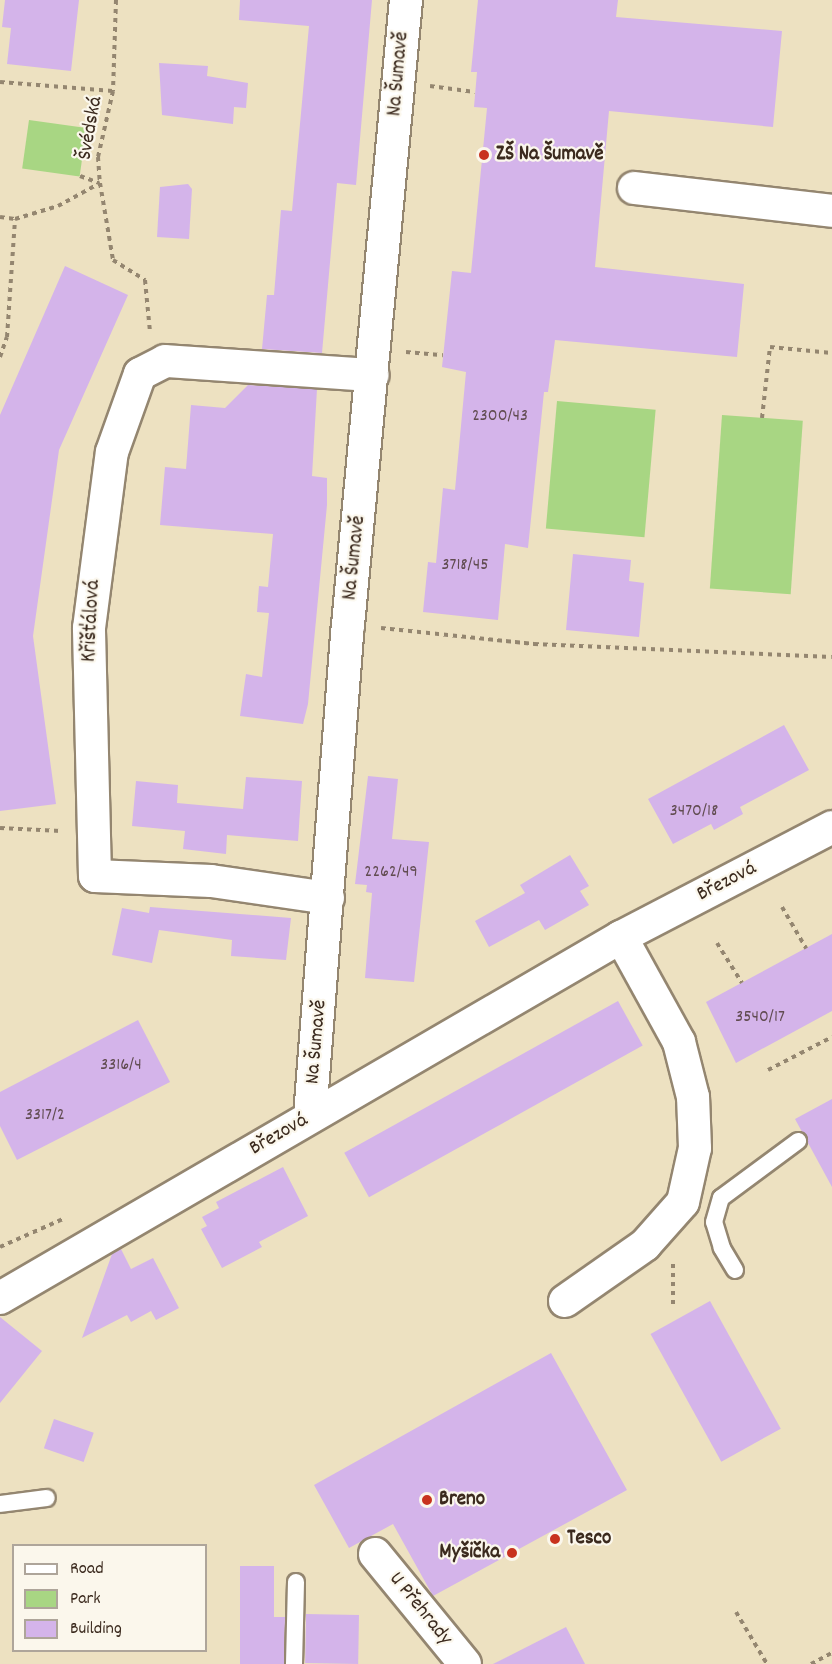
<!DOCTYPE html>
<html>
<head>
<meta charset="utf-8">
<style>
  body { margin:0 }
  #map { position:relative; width:832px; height:1664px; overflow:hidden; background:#ede1c1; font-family:Dekko,sans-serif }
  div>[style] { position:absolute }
  .green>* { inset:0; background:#a8d683; transform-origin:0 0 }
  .building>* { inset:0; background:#d4b4ea; transform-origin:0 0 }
  .path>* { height:4px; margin-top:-2px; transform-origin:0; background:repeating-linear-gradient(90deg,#948670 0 4.5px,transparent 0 9px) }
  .roads { filter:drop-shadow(2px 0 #948670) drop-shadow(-2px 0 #948670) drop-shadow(0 2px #948670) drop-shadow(0 -2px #948670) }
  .service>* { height:16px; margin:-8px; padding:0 8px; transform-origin:8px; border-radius:8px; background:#fff }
  .minor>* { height:32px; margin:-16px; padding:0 16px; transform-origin:16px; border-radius:16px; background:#fff }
  .dots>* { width:16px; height:16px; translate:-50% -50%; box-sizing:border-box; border:3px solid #fbf7ec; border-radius:50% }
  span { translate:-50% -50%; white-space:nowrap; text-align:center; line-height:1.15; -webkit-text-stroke:4.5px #fbf7ec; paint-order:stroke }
  .number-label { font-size:18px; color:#614c51 }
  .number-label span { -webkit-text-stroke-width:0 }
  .street-label { font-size:21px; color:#3b2a1e }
  .poi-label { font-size:21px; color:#3b2a1e; font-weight:700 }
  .left { translate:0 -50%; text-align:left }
  .right { translate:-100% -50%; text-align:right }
  .legend { position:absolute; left:12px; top:1544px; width:195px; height:108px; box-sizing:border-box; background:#fbf7ec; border:2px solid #aea59a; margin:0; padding:8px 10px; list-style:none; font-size:18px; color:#3b2a1e }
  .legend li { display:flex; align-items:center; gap:12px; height:30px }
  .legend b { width:30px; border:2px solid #aea59a }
</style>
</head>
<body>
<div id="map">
  <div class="green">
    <i style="left:29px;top:120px;width:58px;height:49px;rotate:8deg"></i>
    <i style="left:557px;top:401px;width:99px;height:128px;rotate:5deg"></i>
    <i style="left:722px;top:415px;width:81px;height:174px;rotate:4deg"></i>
  </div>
  <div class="building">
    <i style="clip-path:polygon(5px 0,79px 0,71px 71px,7px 64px,11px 28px,2px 27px)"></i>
    <i style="clip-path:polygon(240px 0,372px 0,356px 185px,337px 183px,322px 353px,262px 349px,267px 295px,274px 295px,281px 210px,292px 211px,309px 26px,239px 20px)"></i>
    <i style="clip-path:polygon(478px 0,618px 0,616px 17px,782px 31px,773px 127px,609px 111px,595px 267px,744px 284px,737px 357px,555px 340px,548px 392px,544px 392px,528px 548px,505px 544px,498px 620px,423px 612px,428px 562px,436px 563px,443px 488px,455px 490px,466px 372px,442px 367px,452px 271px,471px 273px,487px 108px,474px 107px,477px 72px,471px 72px)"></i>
    <i style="clip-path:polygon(159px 63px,208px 66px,207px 76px,248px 83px,246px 108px,234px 107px,233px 124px,162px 115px)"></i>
    <i style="clip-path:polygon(188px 184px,192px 189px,189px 239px,157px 237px,160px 187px)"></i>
    <i style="clip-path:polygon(65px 266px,128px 295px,59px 450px,33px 636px,56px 804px,0 811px,0 415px)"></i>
    <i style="clip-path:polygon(248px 385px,317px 389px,312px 476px,327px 478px,327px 505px,308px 704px,303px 724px,240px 716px,246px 674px,262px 677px,269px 613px,257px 612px,259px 586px,268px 587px,273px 534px,160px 525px,165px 467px,186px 469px,191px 405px,225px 408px)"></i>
    <i style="clip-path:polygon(573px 554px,631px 560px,629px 581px,644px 583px,639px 637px,566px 630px)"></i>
    <i style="clip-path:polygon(784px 725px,809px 770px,740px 807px,743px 814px,714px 830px,711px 824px,673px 844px,648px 799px)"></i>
    <i style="clip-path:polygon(368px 776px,398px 779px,392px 839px,429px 842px,414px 982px,365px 978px,372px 893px,366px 892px,367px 885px,355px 884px)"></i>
    <i style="clip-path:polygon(246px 777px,302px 781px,298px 841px,227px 835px,226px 854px,183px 849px,185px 831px,132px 826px,136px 781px,178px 785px,177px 803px,243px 809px)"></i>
    <i style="clip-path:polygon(570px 855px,589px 886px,580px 891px,589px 905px,545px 930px,539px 920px,489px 947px,475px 921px,525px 893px,520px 885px)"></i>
    <i style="clip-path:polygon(150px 907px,291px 918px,286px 960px,231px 956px,232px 940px,159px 930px,152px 963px,112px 955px,122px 908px,149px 913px)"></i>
    <i style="clip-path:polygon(832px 934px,832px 1011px,736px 1063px,706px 1002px)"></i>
    <i style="left:618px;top:1001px;width:51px;height:313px;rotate:61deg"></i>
    <i style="clip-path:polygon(138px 1020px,170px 1082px,17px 1160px,0 1126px,0 1092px)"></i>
    <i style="clip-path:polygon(832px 1099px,832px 1187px,795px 1119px)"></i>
    <i style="clip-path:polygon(283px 1167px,308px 1216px,259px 1242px,262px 1247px,222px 1268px,201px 1229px,207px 1226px,202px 1217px,219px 1208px,216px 1202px)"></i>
    <i style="clip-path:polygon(121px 1249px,131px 1269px,153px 1258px,179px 1308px,156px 1320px,151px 1311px,131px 1322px,127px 1315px,82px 1338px,112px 1254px)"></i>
    <i style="left:710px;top:1301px;width:146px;height:68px;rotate:61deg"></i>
    <i style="clip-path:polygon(0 1317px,42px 1351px,0 1403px)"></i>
    <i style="clip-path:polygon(551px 1353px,627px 1490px,433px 1596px,393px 1524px,349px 1548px,314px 1485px)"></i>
    <i style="left:54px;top:1419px;width:42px;height:31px;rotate:19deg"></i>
    <i style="clip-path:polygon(240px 1566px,274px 1566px,274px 1617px,285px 1617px,284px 1664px,240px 1664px)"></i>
    <i style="left:359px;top:1615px;width:49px;height:53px;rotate:91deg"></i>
    <i style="clip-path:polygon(566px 1627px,585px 1664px,493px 1664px)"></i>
  </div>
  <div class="path">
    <i style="left:116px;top:0;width:91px;rotate:91.9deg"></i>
    <i style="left:113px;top:91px;width:68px;rotate:102.8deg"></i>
    <i style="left:98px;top:157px;width:26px;rotate:86deg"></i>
    <i style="left:100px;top:183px;width:78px;rotate:80.4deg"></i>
    <i style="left:113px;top:260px;width:38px;rotate:32deg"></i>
    <i style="left:145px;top:280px;width:52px;rotate:84.5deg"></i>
    <i style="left:0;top:82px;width:113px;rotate:4.6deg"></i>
    <i style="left:430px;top:86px;width:45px;rotate:7.6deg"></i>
    <i style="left:80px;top:176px;width:20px;rotate:20deg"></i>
    <i style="left:0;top:217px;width:15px;rotate:8deg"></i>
    <i style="left:15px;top:219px;width:45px;rotate:-16.8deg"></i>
    <i style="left:58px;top:206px;width:48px;rotate:-28.7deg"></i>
    <i style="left:406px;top:352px;width:37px;rotate:5deg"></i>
    <i style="left:0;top:357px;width:21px;rotate:-71deg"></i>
    <i style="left:7px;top:337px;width:118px;rotate:-86.1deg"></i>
    <i style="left:762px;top:418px;width:71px;rotate:-83.6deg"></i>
    <i style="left:770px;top:347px;width:62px;rotate:5.5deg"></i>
    <i style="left:381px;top:628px;width:154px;rotate:6deg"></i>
    <i style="left:534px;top:644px;width:298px;rotate:2.5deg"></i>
    <i style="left:0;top:828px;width:61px;rotate:2.8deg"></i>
    <i style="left:782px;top:907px;width:48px;rotate:59.7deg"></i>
    <i style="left:717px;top:943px;width:47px;rotate:58deg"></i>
    <i style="left:768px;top:1070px;width:72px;rotate:-27.3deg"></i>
    <i style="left:0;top:1247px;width:71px;rotate:-24deg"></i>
    <i style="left:673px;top:1304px;width:40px;rotate:-90deg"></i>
    <i style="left:736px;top:1612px;width:61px;rotate:59.2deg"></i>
    <i style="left:811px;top:1664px;width:24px;rotate:-28deg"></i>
  </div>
  <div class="roads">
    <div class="service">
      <i style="left:735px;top:1270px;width:26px;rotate:-121deg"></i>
      <i style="left:722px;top:1248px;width:27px;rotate:-107deg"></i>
      <i style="left:714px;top:1222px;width:25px;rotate:-74deg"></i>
      <i style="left:721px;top:1198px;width:96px;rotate:-36.5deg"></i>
      <i style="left:0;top:1504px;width:47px;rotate:-7.3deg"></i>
      <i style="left:294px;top:1664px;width:82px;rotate:-88.6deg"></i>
    </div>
    <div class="minor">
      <i style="left:634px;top:188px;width:199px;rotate:6.6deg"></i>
      <i style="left:328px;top:898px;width:118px;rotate:-171.7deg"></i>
      <i style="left:211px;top:881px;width:116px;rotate:-177.5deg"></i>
      <i style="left:95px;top:876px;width:248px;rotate:-91.4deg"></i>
      <i style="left:89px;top:628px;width:177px;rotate:-82.6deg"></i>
      <i style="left:112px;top:452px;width:83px;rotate:-70.3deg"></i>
      <i style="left:140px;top:374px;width:28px;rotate:-27deg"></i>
      <i style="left:165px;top:361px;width:208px;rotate:3.9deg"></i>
      <i style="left:310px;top:1116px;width:492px;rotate:-85.6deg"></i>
      <i style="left:348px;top:625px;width:628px;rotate:-84.7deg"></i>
      <i style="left:0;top:1298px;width:718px;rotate:-30.17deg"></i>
      <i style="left:621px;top:937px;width:238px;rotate:-27.5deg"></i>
      <i style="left:565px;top:1301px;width:98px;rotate:-35deg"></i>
      <i style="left:645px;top:1245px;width:57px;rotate:-48.5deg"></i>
      <i style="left:683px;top:1202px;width:55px;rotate:-77.5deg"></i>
      <i style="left:695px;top:1148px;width:51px;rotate:-92.2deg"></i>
      <i style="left:693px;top:1097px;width:57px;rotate:-104.3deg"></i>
      <i style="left:679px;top:1042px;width:120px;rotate:-118.9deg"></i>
      <i style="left:375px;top:1554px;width:142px;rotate:50.7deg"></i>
    </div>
  </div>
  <div class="dots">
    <i style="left:484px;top:155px;background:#c8321e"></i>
    <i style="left:427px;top:1500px;background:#c8321e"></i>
    <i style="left:555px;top:1539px;background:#c8321e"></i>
    <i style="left:512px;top:1553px;background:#c8321e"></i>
  </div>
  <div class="number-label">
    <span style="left:500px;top:417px">2300/43</span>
    <span style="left:465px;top:566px">3718/45</span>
    <span style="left:694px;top:812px">3470/18</span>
    <span style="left:391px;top:873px">2262/49</span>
    <span style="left:760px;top:1018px">3540/17</span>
    <span style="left:121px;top:1066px">3316/4</span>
    <span style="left:45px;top:1116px">3317/2</span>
  </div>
  <div class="street-label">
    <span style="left:399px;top:74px;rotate:-85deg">Na Šumavě</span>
    <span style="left:91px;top:128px;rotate:-80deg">Švédská</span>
    <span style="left:355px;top:558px;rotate:-84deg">Na Šumavě</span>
    <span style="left:92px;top:621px;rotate:-87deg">Křišťálová</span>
    <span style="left:727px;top:882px;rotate:-27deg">Březová</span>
    <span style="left:317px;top:1042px;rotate:-85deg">Na Šumavě</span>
    <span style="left:279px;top:1135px;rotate:-30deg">Březová</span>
    <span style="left:420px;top:1609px;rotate:51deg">U Přehrady</span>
  </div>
  <div class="poi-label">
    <span class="left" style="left:496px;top:155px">ZŠ Na Šumavě</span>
    <span class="left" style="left:439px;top:1500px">Breno</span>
    <span class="left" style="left:567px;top:1539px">Tesco</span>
    <span class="right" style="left:500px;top:1553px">Myšička</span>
  </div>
  <ul class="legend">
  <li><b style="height:8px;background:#fff"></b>Road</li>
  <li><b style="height:16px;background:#a8d683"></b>Park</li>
  <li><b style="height:16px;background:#d4b4ea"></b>Building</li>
  </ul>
</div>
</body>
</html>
